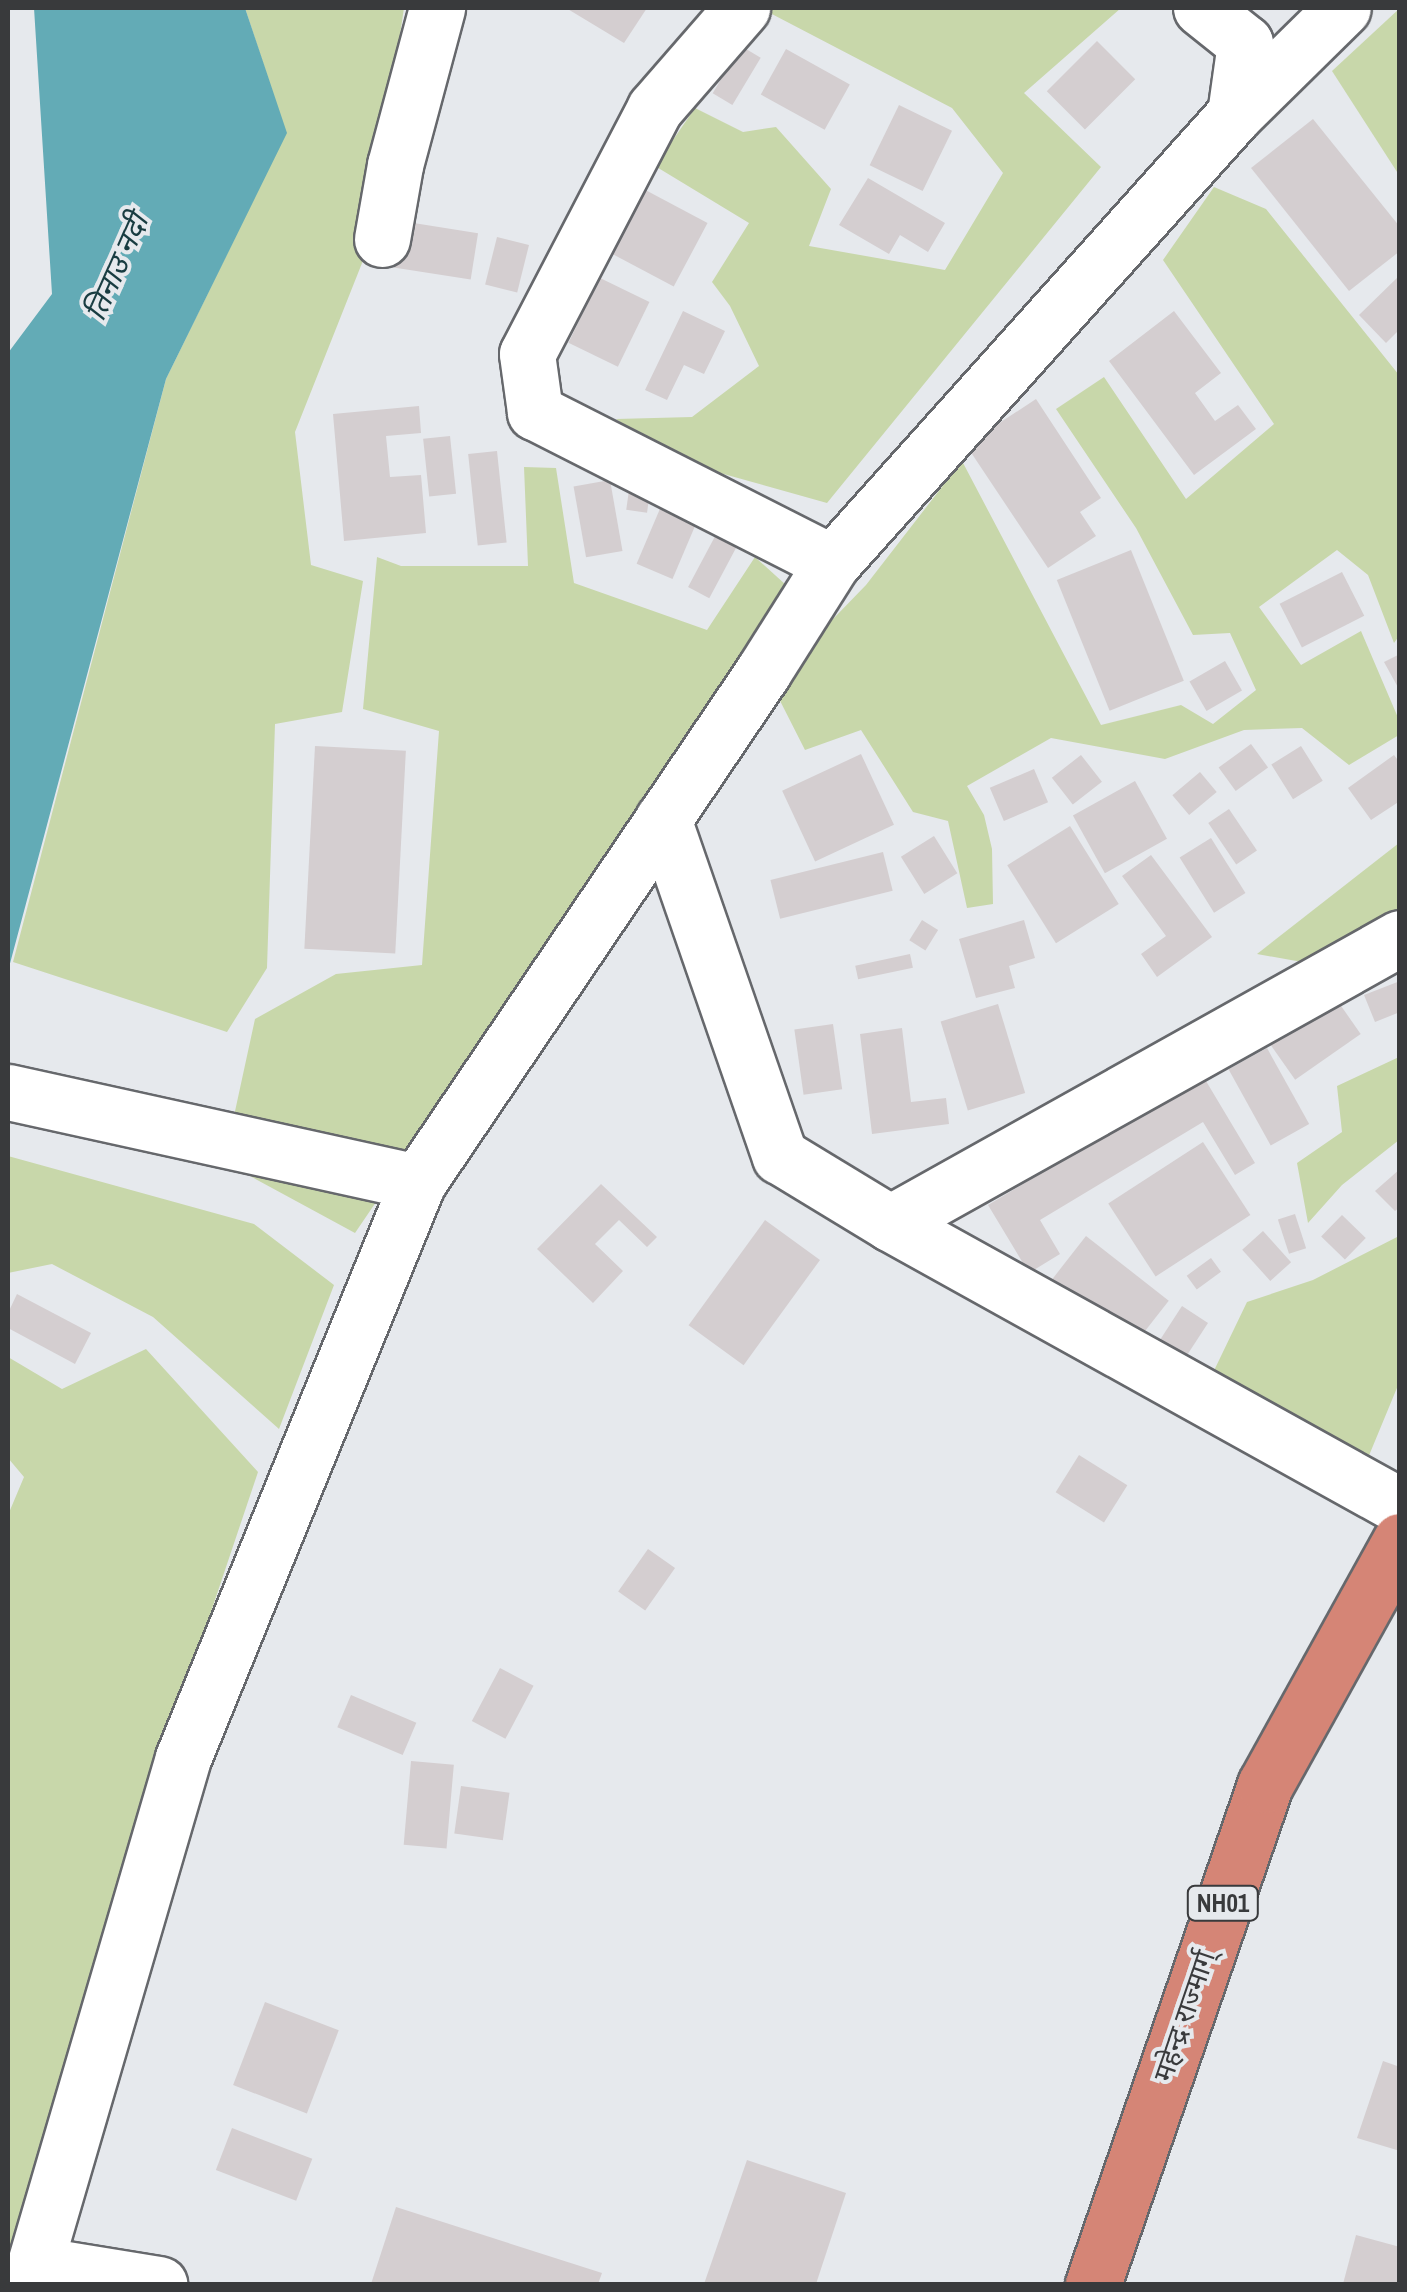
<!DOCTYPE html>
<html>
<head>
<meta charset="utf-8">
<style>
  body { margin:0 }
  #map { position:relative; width:1407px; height:2292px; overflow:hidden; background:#e6e9ed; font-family:"Archivo Narrow","Noto Sans Devanagari",sans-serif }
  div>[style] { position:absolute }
  .green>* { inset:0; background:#c8d7aa }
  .water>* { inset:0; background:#63abb6 }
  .building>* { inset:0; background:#d4ced0; transform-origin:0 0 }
  .roads { filter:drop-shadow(2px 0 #66686c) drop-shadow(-2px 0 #66686c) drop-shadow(0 2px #66686c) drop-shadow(0 -2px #66686c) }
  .minor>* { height:55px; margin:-27.5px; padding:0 27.5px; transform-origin:27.5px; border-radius:27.5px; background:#fff }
  .highway>* { height:55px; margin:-27.5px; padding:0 27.5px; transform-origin:27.5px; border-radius:27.5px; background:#d58576 }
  span { translate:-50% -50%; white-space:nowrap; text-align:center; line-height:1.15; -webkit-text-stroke:8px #e6e9ed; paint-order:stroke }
  .shield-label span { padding:2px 8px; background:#e6e9ed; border:2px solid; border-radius:8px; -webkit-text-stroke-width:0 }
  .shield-label { font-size:25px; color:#393a3c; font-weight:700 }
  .street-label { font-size:28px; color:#393a3c }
  .water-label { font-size:30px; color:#183c41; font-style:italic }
  .frame { position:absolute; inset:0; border:10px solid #393a3c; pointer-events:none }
</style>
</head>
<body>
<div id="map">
  <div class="green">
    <i style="clip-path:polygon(245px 8px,404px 8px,368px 248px,295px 432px,311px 565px,363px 581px,342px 712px,275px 724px,267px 968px,227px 1032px,13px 962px,166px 379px,286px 133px)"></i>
    <i style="clip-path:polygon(773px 8px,1121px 8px,1024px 93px,1101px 167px,827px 503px,677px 461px,616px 419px,692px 417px,759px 366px,730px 306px,712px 282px,749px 223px,655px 166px,695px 108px,743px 132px,776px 127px,831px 189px,809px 246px,945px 270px,1003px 173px,952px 108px,768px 12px)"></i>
    <i style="clip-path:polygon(1400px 8px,1400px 175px,1399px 175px,1332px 71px)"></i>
    <i style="clip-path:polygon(1214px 187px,1266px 209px,1399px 375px,1399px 636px,1394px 643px,1368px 575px,1337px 550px,1259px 607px,1301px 665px,1361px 631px,1399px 720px,1399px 735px,1349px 765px,1302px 728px,1244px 730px,1165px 759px,1051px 738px,967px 786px,984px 815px,992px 849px,993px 904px,967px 908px,948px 821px,913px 812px,861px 730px,805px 750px,771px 683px,866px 585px,962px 461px,1101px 725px,1181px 705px,1213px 724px,1256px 690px,1230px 633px,1193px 635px,1136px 528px,1056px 409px,1104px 377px,1186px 499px,1274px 424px,1163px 260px)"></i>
    <i style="clip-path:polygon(524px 467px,556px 468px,574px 583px,707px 630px,755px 557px,786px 585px,630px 828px,355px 1233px,224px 1162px,255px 1019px,336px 974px,422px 965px,439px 731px,363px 709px,377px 557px,401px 566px,528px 566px)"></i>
    <i style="clip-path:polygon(1399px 843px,1399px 910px,1302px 962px,1257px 954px)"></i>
    <i style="clip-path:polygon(1399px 1057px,1399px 1140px,1342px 1185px,1308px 1223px,1297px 1163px,1342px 1132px,1337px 1086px)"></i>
    <i style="clip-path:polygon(8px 1156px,254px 1224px,334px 1285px,279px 1429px,153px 1317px,52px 1264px,8px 1273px)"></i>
    <i style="clip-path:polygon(1399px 1236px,1399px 1383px,1363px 1470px,1209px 1381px,1247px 1302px,1313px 1280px)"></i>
    <i style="clip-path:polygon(146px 1349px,258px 1472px,114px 1900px,8px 2276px,8px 1515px,24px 1477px,8px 1458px,8px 1357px,62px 1389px)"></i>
  </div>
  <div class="water">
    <i style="clip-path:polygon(34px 8px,245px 8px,287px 133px,166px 379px,8px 971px,8px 353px,52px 294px)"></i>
  </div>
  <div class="building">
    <i style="clip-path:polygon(566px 8px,647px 8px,624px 43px)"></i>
    <i style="left:1097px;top:41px;width:54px;height:71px;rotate:45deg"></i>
    <i style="left:741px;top:46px;width:23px;height:55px;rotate:31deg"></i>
    <i style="left:786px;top:49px;width:73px;height:52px;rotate:29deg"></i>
    <i style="left:899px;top:105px;width:59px;height:67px;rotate:26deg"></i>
    <i style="clip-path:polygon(1313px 119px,1400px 227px,1400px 251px,1349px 291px,1251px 168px)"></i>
    <i style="clip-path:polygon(868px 178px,945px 223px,928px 252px,900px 235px,889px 254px,839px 225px)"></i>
    <i style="left:636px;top:185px;width:81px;height:72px;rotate:28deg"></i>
    <i style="left:401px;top:221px;width:78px;height:47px;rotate:9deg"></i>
    <i style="left:497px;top:237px;width:33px;height:49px;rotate:14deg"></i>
    <i style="clip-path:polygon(1400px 275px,1400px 329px,1386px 343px,1359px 315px)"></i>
    <i style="left:600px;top:278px;width:55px;height:72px;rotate:26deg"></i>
    <i style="clip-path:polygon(683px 311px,725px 331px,704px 374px,684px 365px,667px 400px,645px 390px)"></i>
    <i style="clip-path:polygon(1174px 311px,1221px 373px,1195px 393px,1215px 421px,1238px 405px,1256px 429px,1194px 475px,1109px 361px)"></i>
    <i style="clip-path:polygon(1036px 399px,1101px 498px,1080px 512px,1096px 536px,1048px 568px,966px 445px)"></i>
    <i style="clip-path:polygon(419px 406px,421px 433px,386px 436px,390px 477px,421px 475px,426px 533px,344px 541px,333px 414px)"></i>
    <i style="left:450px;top:436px;width:58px;height:27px;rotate:84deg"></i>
    <i style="left:497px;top:451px;width:92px;height:29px;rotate:84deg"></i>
    <i style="left:610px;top:480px;width:72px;height:37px;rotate:80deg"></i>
    <i style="left:630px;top:483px;width:21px;height:27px;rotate:8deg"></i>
    <i style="left:662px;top:504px;width:39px;height:65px;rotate:23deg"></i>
    <i style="left:720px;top:527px;width:24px;height:68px;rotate:28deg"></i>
    <i style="left:1131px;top:550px;width:141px;height:80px;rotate:68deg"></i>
    <i style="left:1342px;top:572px;width:49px;height:70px;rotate:63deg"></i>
    <i style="clip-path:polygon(1400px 654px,1400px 691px,1384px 662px)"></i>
    <i style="left:1225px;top:661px;width:34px;height:41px;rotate:60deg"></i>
    <i style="left:1251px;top:744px;width:29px;height:40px;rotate:54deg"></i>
    <i style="left:315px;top:746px;width:91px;height:203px;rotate:3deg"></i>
    <i style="left:1301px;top:746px;width:41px;height:35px;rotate:58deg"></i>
    <i style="left:861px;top:754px;width:78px;height:87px;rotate:65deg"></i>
    <i style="left:1081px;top:755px;width:34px;height:37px;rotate:52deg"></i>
    <i style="clip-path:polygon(1394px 755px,1400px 763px,1400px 801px,1371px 820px,1348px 788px)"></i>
    <i style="left:1034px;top:769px;width:36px;height:48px;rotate:67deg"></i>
    <i style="left:1200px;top:772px;width:26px;height:36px;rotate:50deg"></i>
    <i style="left:1135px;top:781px;width:66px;height:71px;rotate:61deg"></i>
    <i style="left:1229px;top:809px;width:50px;height:25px;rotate:56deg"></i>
    <i style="left:1070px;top:826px;width:92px;height:74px;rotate:58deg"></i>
    <i style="left:934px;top:836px;width:44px;height:39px;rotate:58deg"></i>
    <i style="left:1211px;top:838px;width:65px;height:37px;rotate:58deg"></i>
    <i style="left:883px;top:852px;width:40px;height:116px;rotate:76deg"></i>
    <i style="clip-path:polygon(1151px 855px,1212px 937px,1157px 977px,1141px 954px,1166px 936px,1122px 876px)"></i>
    <i style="left:922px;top:920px;width:19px;height:24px;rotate:32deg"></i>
    <i style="clip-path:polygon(1024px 920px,1035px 958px,1009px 966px,1015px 988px,976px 998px,959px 939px)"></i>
    <i style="left:910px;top:954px;width:14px;height:56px;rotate:78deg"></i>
    <i style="clip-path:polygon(1400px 981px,1400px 1012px,1375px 1022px,1364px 995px)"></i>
    <i style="left:1332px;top:993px;width:50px;height:80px;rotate:55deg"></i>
    <i style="left:998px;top:1004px;width:93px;height:60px;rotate:73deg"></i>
    <i style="left:833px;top:1024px;width:66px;height:39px;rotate:82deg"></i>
    <i style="clip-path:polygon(902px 1028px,911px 1102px,946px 1098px,949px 1124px,872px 1134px,860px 1034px)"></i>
    <i style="left:1267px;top:1048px;width:87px;height:44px;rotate:61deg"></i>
    <i style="clip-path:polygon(1203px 1076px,1255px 1163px,1235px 1175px,1203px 1122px,1040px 1220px,1060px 1254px,1029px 1273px,988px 1205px)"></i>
    <i style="left:1203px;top:1142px;width:87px;height:113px;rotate:57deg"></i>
    <i style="clip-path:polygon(1400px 1169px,1400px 1207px,1395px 1211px,1375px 1191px)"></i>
    <i style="clip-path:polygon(601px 1184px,657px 1237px,647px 1247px,619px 1220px,595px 1244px,623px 1271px,593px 1303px,537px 1249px)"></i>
    <i style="left:1295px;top:1214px;width:36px;height:18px;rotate:72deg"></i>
    <i style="left:1342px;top:1215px;width:33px;height:30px;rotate:44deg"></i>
    <i style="left:765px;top:1220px;width:68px;height:130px;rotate:36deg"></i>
    <i style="left:1263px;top:1231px;width:42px;height:28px;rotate:48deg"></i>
    <i style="left:1086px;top:1236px;width:105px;height:63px;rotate:38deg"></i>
    <i style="left:1211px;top:1258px;width:17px;height:30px;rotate:54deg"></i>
    <i style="clip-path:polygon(17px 1294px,91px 1333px,75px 1364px,8px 1328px,8px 1313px)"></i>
    <i style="left:1182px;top:1306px;width:31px;height:56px;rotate:33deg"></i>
    <i style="left:1079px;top:1455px;width:57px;height:44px;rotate:32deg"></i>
    <i style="left:648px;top:1549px;width:33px;height:52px;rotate:35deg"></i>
    <i style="left:500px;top:1668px;width:38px;height:60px;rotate:28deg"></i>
    <i style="left:351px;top:1695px;width:71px;height:35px;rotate:23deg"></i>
    <i style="left:411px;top:1761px;width:43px;height:84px;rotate:5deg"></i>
    <i style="left:461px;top:1786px;width:49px;height:48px;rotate:8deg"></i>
    <i style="left:265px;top:2002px;width:79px;height:89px;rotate:21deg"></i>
    <i style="clip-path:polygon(1383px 2061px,1400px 2067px,1400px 2151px,1357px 2138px)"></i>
    <i style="left:232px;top:2128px;width:86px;height:45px;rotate:21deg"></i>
    <i style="clip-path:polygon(747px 2160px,846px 2193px,816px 2284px,704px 2284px)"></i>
    <i style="clip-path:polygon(396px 2207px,602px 2273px,598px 2284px,371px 2284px)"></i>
    <i style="clip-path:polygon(1356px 2235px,1400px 2247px,1400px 2284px,1343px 2284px)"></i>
  </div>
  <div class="roads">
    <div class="minor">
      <i style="left:742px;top:8px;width:133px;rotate:131deg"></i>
      <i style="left:655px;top:108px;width:277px;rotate:117.5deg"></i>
      <i style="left:527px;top:354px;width:59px;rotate:82.1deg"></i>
      <i style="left:535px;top:412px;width:333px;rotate:26.9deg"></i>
      <i style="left:1201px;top:8px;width:56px;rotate:38.5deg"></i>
      <i style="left:1245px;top:43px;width:72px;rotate:98deg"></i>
      <i style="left:382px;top:239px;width:75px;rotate:-80deg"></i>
      <i style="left:395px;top:165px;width:163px;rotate:-75deg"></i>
      <i style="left:663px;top:819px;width:357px;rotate:70.9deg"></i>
      <i style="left:780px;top:1156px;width:129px;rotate:31.3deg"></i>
      <i style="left:890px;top:1223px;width:583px;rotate:29.03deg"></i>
      <i style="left:8px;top:1092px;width:420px;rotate:12.4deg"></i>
      <i style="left:890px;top:1223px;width:584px;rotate:-29.2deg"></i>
      <i style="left:35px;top:2264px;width:126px;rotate:9.2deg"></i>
      <i style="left:29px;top:2284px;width:548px;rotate:-73.68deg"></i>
      <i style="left:183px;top:1758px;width:622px;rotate:-67.81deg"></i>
      <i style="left:418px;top:1182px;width:616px;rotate:-55.92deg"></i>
      <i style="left:763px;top:672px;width:129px;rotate:-57.7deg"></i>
      <i style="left:832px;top:563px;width:603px;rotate:-48.09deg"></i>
      <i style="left:1235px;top:114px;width:151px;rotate:-44.5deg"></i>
    </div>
    <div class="highway">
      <i style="left:1093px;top:2284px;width:528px;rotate:-70.98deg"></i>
      <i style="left:1265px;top:1785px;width:279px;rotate:-61deg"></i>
    </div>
  </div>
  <div class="shield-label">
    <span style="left:1223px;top:1903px">NH01</span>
  </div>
  <div class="street-label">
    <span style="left:1184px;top:2016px;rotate:-71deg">महेन्द्र राज्मार्ग्</span>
  </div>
  <div class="water-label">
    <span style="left:116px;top:267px;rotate:-66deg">तिनाउ नदी</span>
  </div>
  <div class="frame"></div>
</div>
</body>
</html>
